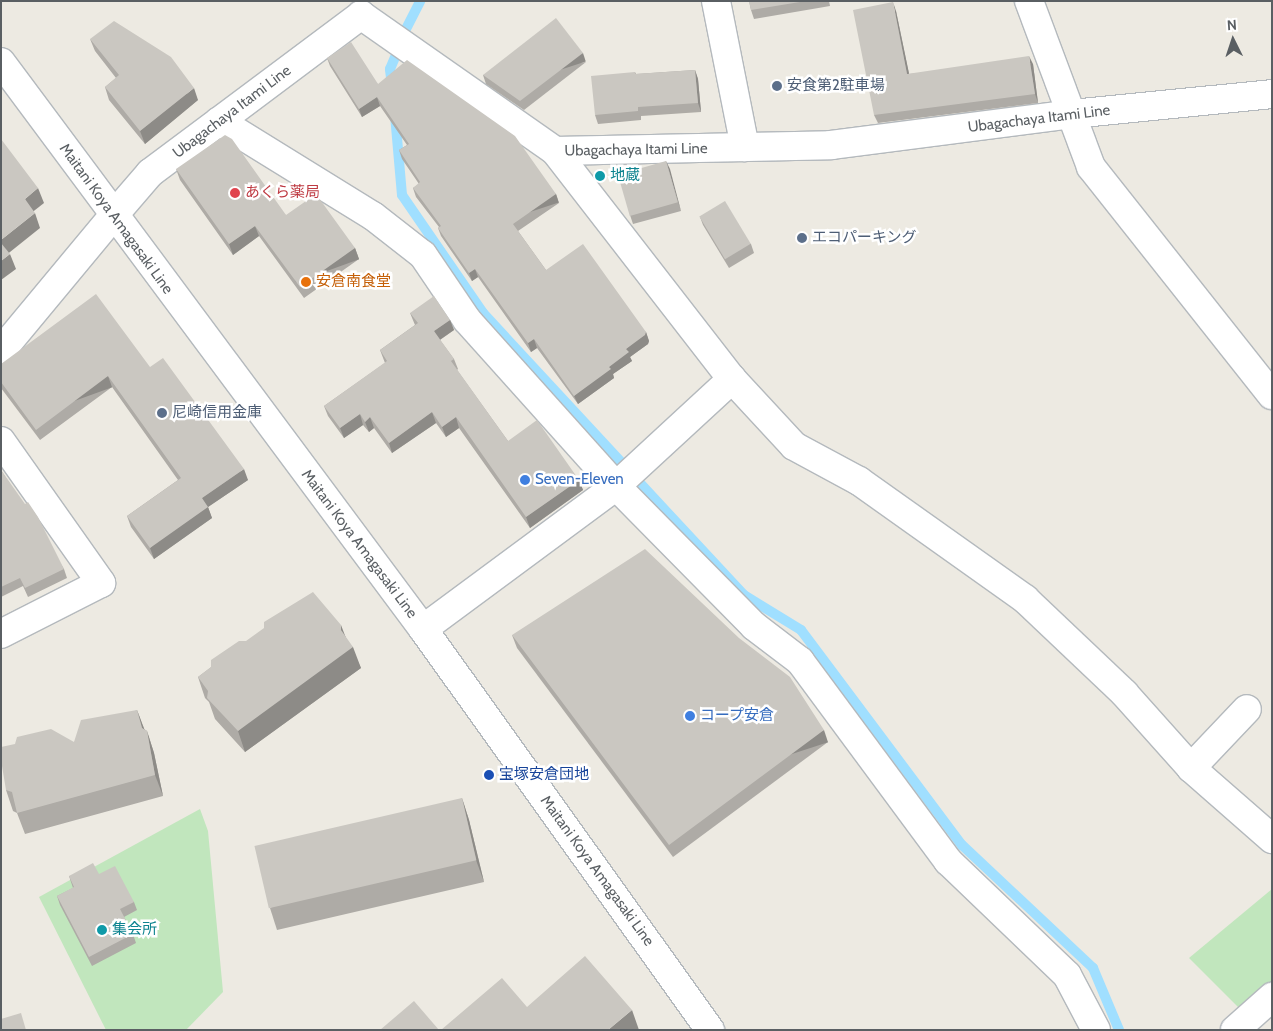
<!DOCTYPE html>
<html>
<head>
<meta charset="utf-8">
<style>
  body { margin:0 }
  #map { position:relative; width:1273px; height:1031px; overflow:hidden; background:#edeae2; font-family:Cabin,"Noto Sans JP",sans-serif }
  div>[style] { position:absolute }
  .green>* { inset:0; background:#c1e6bd }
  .stream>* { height:10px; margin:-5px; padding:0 5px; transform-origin:5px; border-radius:5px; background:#a0dfff }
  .roads { filter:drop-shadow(1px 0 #b4b9bd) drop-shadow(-1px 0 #b4b9bd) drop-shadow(0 1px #b4b9bd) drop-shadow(0 -1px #b4b9bd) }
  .street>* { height:28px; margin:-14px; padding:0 14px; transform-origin:14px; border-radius:14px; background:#fff }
  .secondary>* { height:28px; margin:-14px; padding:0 14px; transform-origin:14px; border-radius:14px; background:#fff }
  .wall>* { inset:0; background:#aeaba6 }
  .shaded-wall>* { inset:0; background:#8d8b87; transform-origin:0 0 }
  .building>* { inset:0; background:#cac7c1; transform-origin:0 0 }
  .dots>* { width:14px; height:14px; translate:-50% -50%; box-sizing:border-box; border:2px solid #fff; border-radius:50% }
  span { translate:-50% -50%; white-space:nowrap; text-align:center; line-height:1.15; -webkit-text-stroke:5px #fff; paint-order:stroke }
  .service-label { font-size:15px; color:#4e5e75 }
  .left { translate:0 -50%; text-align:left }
  .street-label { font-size:15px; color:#5a5f63 }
  .culture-label { font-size:15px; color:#0d838f }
  .health-label { font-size:15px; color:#be3a42 }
  .food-label { font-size:15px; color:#c56008 }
  .shop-label { font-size:15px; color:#366cbe }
  .transit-label { font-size:15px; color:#164399 }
  .frame { position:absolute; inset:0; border:2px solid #5a5f63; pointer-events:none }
  .north { position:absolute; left:1208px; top:15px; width:50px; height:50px; -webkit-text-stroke:4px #fff; paint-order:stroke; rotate:356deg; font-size:14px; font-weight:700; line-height:20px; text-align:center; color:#5a5f63 }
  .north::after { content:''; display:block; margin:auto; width:18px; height:22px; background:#5a5f63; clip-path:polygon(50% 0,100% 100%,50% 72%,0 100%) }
</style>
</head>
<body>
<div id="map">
  <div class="green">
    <i style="clip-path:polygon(200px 809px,208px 831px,223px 992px,186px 1030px,106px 1030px,39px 897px)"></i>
    <i style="clip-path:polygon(1272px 889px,1272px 982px,1241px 1010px,1189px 958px)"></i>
  </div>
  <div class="stream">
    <i style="left:406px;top:29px;width:31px;rotate:-63deg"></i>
    <i style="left:392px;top:86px;width:17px;rotate:-97deg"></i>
    <i style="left:390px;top:69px;width:15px;rotate:-67deg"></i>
    <i style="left:395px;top:115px;width:80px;rotate:85deg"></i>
    <i style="left:402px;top:195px;width:143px;rotate:55.5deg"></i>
    <i style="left:483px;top:313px;width:203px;rotate:47.2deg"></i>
    <i style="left:637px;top:480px;width:157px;rotate:47.1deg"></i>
    <i style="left:744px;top:595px;width:67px;rotate:31.6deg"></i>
    <i style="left:801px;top:630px;width:269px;rotate:53.2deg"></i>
    <i style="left:962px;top:845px;width:180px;rotate:43.2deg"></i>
    <i style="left:1093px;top:968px;width:67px;rotate:67.2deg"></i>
  </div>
  <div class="roads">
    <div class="street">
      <i style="left:716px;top:1px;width:149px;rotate:78.8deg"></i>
      <i style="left:1029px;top:1px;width:177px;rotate:69.5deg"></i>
      <i style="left:1091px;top:167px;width:291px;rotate:51.6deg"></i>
      <i style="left:219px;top:121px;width:181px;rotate:31.7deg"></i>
      <i style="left:373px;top:216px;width:63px;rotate:38deg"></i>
      <i style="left:423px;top:255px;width:78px;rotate:55.9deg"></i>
      <i style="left:467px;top:320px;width:223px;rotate:48.1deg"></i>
      <i style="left:616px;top:486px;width:197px;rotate:45.4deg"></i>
      <i style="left:754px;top:626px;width:58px;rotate:37.3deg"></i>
      <i style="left:800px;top:661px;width:249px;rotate:53.5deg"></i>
      <i style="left:948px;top:861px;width:165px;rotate:43.8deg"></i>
      <i style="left:1067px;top:975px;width:62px;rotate:62.2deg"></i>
      <i style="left:555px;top:151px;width:289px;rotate:52.2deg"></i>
      <i style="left:1px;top:351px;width:175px;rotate:-50.3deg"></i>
      <i style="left:1px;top:441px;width:174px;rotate:54.8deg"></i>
      <i style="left:101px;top:583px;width:112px;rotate:153deg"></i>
      <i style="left:423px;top:629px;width:240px;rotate:-36.5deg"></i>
      <i style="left:616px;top:486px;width:158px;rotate:-42.7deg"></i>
      <i style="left:732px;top:379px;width:91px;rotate:47.2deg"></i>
      <i style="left:794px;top:446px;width:74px;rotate:28.3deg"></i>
      <i style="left:859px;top:481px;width:204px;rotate:35.4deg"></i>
      <i style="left:1025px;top:599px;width:137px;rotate:43.5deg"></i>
      <i style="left:1124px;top:693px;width:101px;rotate:48.2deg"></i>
      <i style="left:1191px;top:768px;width:108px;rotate:41.2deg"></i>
      <i style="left:1191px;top:768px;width:81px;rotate:-46.5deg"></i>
      <i style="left:1235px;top:1030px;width:50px;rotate:-41.7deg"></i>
    </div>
    <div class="secondary">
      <i style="left:1px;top:62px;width:707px;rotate:53.34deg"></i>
      <i style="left:423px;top:629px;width:493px;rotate:54.4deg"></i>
      <i style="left:113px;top:216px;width:57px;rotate:-49.3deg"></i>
      <i style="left:150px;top:173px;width:264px;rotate:-36.8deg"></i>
      <i style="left:361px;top:15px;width:237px;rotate:35deg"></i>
      <i style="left:555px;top:151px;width:276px;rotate:-1.2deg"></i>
      <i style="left:831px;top:145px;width:243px;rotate:-7.3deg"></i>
      <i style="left:1072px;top:114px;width:201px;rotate:-5.7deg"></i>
    </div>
  </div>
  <div class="wall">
    <i style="clip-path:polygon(749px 1px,829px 1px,830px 6px,754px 19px,751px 10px)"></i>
    <i style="clip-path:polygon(896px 11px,909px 74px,1033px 64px,1038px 103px,878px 123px,874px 115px)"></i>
    <i style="clip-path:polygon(90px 39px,198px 100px,145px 144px,109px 100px,105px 87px,116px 78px,95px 51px)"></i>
    <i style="clip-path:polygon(327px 58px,378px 84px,556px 194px,559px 203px,518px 231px,546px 270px,646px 332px,649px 341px,648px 344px,630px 357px,632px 361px,613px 374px,614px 378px,578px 404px,537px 348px,531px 352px,478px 277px,472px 281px,441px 236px,438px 228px,439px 227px,416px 197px,413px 188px,419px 184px,402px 159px,399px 150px,407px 145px,380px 106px,362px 117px,330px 66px)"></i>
    <i style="clip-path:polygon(586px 62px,524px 110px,486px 84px,483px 75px)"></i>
    <i style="clip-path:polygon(695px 70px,698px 79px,701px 112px,641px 116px,641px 120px,598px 124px,595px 115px,635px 72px,636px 74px)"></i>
    <i style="clip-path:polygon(666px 161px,681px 211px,633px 224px,630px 215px)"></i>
    <i style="clip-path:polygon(176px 169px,286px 215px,355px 248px,359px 259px,304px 298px,259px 236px,233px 255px,180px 180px)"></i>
    <i style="clip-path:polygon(700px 217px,751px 244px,754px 253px,729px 268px,703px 225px)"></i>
    <i style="clip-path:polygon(410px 313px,450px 320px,454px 330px,440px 340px,454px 359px,458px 369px,457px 370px,508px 441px,579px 480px,583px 490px,530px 528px,459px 428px,446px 437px,436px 423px,392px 453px,374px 428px,369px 432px,363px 425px,344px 438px,328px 416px,324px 406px,385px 363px,380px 350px,415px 325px)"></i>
    <i style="clip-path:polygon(1px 364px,150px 367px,248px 480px,208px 507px,212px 518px,154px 559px,131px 527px,127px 516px,178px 480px,112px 387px,40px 440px,1px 388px)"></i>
    <i style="clip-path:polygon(1px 470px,64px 569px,67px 578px,28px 597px,23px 586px,1px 597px)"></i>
    <i style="clip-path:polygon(512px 635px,828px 742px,673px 857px,517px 648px)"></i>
    <i style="clip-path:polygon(345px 636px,361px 668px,245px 752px,215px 719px,209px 702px,205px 698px,198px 677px,246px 641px)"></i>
    <i style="clip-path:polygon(137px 710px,144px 729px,147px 731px,154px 753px,163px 796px,25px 834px,17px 813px,13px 811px,6px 790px,15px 744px,74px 742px)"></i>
    <i style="clip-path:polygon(462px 798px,469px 820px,484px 882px,277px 930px,270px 908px)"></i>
    <i style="clip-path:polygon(99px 874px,134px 902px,137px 910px,124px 917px,133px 934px,136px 943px,92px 966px,60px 905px,57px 896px,73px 888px,69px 876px)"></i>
  </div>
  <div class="shaded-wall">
    <i style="clip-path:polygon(893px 2px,896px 11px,911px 83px,907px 74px)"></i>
    <i style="left:583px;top:53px;width:9px;height:79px;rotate:72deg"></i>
    <i style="clip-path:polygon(1029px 56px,1033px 64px,1038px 103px,1035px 94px)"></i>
    <i style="clip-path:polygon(695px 70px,698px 79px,701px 112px,698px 103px)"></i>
    <i style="clip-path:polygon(194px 88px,198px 100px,145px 144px,140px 131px)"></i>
    <i style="clip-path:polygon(377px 97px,380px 106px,362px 117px,359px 109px)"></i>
    <i style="clip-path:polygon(666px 161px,670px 169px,681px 211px,678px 202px)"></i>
    <i style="clip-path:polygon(38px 188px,44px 203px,30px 214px,25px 199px)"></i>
    <i style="left:556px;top:194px;width:9px;height:52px;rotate:72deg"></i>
    <i style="clip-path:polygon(35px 213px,40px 228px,5px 256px,1px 245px,1px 240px)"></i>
    <i style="clip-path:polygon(255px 226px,259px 236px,233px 255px,229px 244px)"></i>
    <i style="left:355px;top:248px;width:12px;height:67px;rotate:70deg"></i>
    <i style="clip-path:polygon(10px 254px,16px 269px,1px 280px,1px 261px)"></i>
    <i style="clip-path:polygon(475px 269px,478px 277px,472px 281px,469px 273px)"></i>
    <i style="clip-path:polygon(450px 320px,454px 330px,438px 341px,434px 331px)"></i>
    <i style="clip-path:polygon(646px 332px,649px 341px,648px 344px,630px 357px,632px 361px,613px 374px,614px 378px,578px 404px,574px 396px,609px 367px,626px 349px)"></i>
    <i style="clip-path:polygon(534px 339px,537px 348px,531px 352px,528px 343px)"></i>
    <i style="left:108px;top:376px;width:12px;height:90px;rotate:70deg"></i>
    <i style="clip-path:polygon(432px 412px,436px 423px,392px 453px,389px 443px)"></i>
    <i style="clip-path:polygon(360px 414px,363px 425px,344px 438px,340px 428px)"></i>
    <i style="clip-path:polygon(370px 417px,374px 428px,369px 432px,365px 422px)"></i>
    <i style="clip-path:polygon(456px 417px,459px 428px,446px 437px,442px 427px)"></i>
    <i style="clip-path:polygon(244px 469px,248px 480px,208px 507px,212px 518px,154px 559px,150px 548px,202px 498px)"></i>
    <i style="clip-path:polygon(579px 480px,583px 490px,530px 528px,526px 517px)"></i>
    <i style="clip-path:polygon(341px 625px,349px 646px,353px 647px,361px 668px,245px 752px,238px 731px,341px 630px)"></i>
    <i style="clip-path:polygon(137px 710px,145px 731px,142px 728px)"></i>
    <i style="left:824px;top:730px;width:13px;height:193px;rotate:72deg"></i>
    <i style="clip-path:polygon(147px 731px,154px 753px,163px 796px,155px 775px)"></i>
    <i style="clip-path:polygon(462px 798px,469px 820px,484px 882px,476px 860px)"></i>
    <i style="clip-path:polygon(632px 1010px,639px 1030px,608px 1030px)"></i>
  </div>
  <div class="building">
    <i style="clip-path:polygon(749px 1px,806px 1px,751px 10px)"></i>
    <i style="clip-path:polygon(893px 2px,907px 74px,1029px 56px,1035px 94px,874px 115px,853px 10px)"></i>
    <i style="clip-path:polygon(556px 18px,583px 53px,520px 101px,483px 75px)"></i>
    <i style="clip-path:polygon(114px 21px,171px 57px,194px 88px,140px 131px,105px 87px,119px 75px,90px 39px)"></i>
    <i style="clip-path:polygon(351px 42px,378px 84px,407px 60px,515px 136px,556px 194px,513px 224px,546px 270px,583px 244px,646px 332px,645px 335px,626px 349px,629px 352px,609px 367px,611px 369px,574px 396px,534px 339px,528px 343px,475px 269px,469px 273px,438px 228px,441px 226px,413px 188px,420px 182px,399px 150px,409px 144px,377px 97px,359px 109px,327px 58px)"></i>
    <i style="clip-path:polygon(695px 70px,698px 103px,638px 107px,638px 111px,595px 115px,591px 76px,635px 72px,635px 74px)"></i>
    <i style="clip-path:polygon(225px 135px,232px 139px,286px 215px,316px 194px,355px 248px,300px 287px,255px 226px,229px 244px,176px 169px)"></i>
    <i style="clip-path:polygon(1px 139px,38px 188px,25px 199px,35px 213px,1px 240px)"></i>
    <i style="left:666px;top:161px;width:43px;height:50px;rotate:74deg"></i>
    <i style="left:725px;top:201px;width:50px;height:30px;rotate:59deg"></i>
    <i style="clip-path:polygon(1px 243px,10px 254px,1px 261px)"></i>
    <i style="clip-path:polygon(96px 294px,150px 367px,163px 358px,244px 469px,202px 498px,208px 507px,150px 548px,127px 516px,181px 478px,108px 376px,36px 430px,1px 382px,1px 364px)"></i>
    <i style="clip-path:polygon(434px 296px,450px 320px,434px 331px,454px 359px,451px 361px,508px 441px,537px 420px,579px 480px,526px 517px,456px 417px,442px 427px,432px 412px,389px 443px,370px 417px,365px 422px,360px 414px,340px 428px,324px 406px,387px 361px,380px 350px,418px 323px,410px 313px)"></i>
    <i style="clip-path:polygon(1px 470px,25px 504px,28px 502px,38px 517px,64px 569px,25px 588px,20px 578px,1px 587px)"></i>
    <i style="clip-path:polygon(645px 549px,739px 638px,790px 677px,824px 730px,669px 845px,512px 635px)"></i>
    <i style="clip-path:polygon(313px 592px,341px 625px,341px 630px,353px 647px,238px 731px,207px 698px,208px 691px,198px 677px,211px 667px,211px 660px,239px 641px,246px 641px,264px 628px,264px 622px)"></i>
    <i style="clip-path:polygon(137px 710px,142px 728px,147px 731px,155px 775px,17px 813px,12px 792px,6px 790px,1px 760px,1px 747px,15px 744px,17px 737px,51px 729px,74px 742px,81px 720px)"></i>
    <i style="left:462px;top:798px;width:64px;height:213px;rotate:77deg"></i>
    <i style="clip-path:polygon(93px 863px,99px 874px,115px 866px,134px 902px,120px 909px,133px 934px,89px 957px,57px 896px,74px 887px,69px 876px)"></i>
    <i style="clip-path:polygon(585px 956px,632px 1010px,608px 1030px,441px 1030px,502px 978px,527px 1007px)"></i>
    <i style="clip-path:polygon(414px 1001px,439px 1030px,380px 1030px)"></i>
    <i style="clip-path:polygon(21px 1013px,26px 1030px,1px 1030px,1px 1019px)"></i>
  </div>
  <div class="dots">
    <i style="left:777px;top:86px;background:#5c6f8a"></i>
    <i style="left:600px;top:176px;background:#0f9aa8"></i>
    <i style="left:235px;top:193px;background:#e0444e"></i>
    <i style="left:802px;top:238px;background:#5c6f8a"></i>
    <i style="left:306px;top:282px;background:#e8710a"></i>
    <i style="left:162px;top:413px;background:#5c6f8a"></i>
    <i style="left:525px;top:480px;background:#3f7fe0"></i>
    <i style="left:690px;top:716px;background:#3f7fe0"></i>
    <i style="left:489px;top:775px;background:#1a4fb4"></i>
    <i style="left:102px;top:930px;background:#0f9aa8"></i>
  </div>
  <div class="service-label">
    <span class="left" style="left:787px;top:86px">安食第2駐車場</span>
    <span class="left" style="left:812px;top:238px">エコパーキング</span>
    <span class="left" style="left:172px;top:413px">尼崎信用金庫</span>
  </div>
  <div class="street-label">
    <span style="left:232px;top:112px;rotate:-37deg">Ubagachaya Itami Line</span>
    <span style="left:1039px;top:119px;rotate:-7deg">Ubagachaya Itami Line</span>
    <span style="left:636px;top:150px;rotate:-1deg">Ubagachaya Itami Line</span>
    <span style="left:116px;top:219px;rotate:54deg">Maitani Koya Amagasaki Line</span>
    <span style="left:359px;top:544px;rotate:53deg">Maitani Koya Amagasaki Line</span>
    <span style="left:597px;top:871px;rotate:54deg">Maitani Koya Amagasaki Line</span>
  </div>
  <div class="culture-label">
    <span class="left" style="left:610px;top:176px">地蔵</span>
    <span class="left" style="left:112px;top:930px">集会所</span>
  </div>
  <div class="health-label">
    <span class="left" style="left:245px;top:193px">あくら薬局</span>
  </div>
  <div class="food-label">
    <span class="left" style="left:316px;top:282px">安倉南食堂</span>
  </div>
  <div class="shop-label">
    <span class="left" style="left:535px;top:480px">Seven-Eleven</span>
    <span class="left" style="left:700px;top:716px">コープ安倉</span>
  </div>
  <div class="transit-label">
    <span class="left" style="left:499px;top:775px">宝塚安倉団地</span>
  </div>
  <div class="frame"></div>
  <div class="north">N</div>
</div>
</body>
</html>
